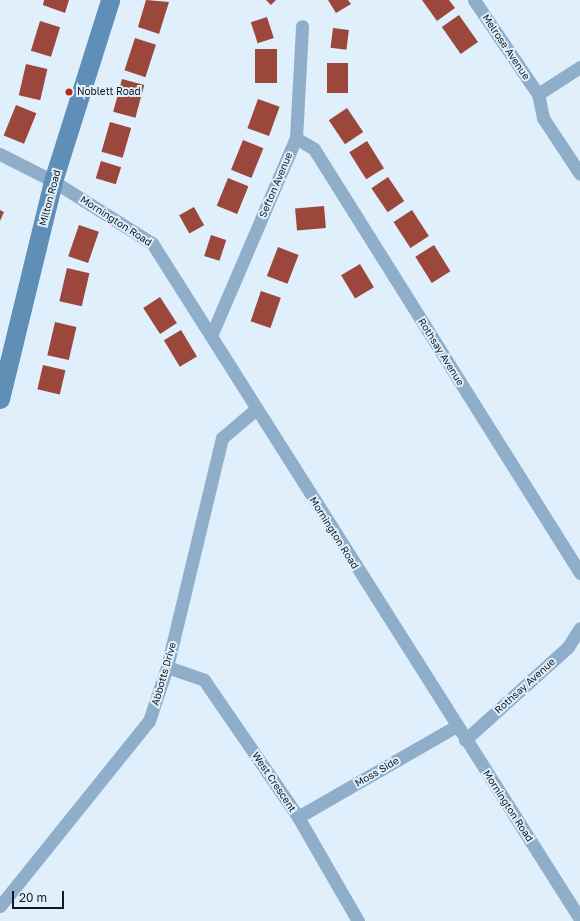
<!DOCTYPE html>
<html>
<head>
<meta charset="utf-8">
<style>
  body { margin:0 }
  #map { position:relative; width:580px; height:921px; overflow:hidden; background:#dfeffc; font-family:"Golos Text",sans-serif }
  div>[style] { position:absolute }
  .building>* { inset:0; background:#9c473b; transform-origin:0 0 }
  .street>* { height:13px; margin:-6.5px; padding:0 6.5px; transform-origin:6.5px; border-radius:6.5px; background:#8eaec9 }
  .secondary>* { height:19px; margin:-9.5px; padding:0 9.5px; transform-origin:9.5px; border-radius:9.5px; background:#5f8fb6 }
  .dots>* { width:11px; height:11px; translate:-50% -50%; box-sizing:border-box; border:2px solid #dfeffc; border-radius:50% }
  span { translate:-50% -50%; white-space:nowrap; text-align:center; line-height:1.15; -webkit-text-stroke:4px #dfeffc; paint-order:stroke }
  .street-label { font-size:10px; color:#11181e }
  .poi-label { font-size:10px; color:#11181e }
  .left { translate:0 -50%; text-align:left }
  .scale { position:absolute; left:12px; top:891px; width:52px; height:18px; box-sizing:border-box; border:2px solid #11181e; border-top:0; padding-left:5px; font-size:12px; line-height:14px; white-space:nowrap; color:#11181e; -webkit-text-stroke:3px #dfeffc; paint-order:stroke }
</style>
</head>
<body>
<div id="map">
  <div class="building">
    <i style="clip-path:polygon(44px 0,69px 0,65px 13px,43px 5px)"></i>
    <i style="clip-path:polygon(146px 0,169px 2px,159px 34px,138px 27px)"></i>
    <i style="clip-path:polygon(266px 0,276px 0,271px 5px)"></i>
    <i style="clip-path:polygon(328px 0,348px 0,351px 4px,336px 13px)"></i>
    <i style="clip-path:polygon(422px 0,449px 0,455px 8px,437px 21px)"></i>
    <i style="left:459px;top:15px;width:33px;height:21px;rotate:55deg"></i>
    <i style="left:267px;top:17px;width:22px;height:17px;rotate:72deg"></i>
    <i style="left:40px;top:21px;width:21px;height:31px;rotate:17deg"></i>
    <i style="left:333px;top:28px;width:16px;height:20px;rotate:7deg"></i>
    <i style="left:135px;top:38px;width:22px;height:34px;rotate:18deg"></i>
    <i style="left:277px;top:49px;width:34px;height:22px;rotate:90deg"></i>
    <i style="left:327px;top:63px;width:21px;height:30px"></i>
    <i style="left:26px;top:64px;width:22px;height:32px;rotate:13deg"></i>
    <i style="left:122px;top:79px;width:23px;height:34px;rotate:15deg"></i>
    <i style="left:258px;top:99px;width:23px;height:31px;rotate:20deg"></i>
    <i style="left:16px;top:105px;width:22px;height:33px;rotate:22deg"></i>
    <i style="left:347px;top:108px;width:29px;height:22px;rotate:56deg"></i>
    <i style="left:110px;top:122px;width:22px;height:31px;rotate:16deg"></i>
    <i style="left:243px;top:140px;width:22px;height:32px;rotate:22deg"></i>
    <i style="left:367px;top:141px;width:32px;height:21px;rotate:58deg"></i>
    <i style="left:101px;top:161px;width:21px;height:18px;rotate:17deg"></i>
    <i style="left:388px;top:177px;width:29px;height:20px;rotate:56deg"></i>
    <i style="left:228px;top:178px;width:22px;height:30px;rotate:22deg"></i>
    <i style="left:324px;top:206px;width:22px;height:29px;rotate:85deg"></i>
    <i style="left:194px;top:207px;width:21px;height:17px;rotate:61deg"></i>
    <i style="clip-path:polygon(0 210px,4px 212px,0 221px)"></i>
    <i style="left:412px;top:210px;width:31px;height:22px;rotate:57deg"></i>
    <i style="left:79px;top:225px;width:21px;height:33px;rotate:19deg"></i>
    <i style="left:211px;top:235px;width:16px;height:22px;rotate:18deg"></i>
    <i style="left:434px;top:245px;width:31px;height:22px;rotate:58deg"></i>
    <i style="left:278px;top:247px;width:22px;height:31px;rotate:21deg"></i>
    <i style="left:360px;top:264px;width:27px;height:22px;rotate:59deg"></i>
    <i style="left:67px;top:268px;width:23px;height:34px;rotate:13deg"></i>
    <i style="left:261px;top:291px;width:21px;height:32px;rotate:19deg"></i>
    <i style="left:160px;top:297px;width:31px;height:20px;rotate:57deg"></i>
    <i style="left:55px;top:322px;width:22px;height:34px;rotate:13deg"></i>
    <i style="left:181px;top:330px;width:31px;height:20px;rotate:59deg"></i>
    <i style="left:43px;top:365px;width:23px;height:25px;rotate:13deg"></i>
  </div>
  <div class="street">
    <i style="left:474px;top:0;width:114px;rotate:55.8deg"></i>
    <i style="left:538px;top:94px;width:25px;rotate:78deg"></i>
    <i style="left:543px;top:118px;width:67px;rotate:56.5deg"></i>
    <i style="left:538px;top:94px;width:50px;rotate:-32.7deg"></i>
    <i style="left:296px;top:138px;width:21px;rotate:31deg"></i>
    <i style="left:314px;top:149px;width:501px;rotate:57.9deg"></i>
    <i style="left:0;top:154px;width:59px;rotate:27deg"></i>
    <i style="left:53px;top:181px;width:117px;rotate:32.1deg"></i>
    <i style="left:152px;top:243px;width:800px;rotate:57.66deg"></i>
    <i style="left:211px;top:336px;width:215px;rotate:-66.8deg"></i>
    <i style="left:296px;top:138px;width:112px;rotate:-86.9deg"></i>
    <i style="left:167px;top:667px;width:39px;rotate:19deg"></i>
    <i style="left:204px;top:680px;width:166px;rotate:55.5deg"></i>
    <i style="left:298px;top:817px;width:120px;rotate:60deg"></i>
    <i style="left:465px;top:740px;width:139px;rotate:-42.1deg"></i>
    <i style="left:568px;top:647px;width:22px;rotate:-58deg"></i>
    <i style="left:298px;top:817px;width:182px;rotate:-29.9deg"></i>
    <i style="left:0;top:906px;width:238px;rotate:-51.2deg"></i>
    <i style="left:149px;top:721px;width:57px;rotate:-71.6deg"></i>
    <i style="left:167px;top:667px;width:236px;rotate:-76.5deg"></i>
    <i style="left:222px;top:438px;width:45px;rotate:-40.5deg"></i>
  </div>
  <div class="secondary">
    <i style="left:0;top:399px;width:224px;rotate:-76.3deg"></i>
    <i style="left:53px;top:181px;width:190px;rotate:-72.5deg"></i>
  </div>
  <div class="dots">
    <i style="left:69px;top:92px;background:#b62819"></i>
  </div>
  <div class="street-label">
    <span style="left:506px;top:47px;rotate:56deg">Melrose Avenue</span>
    <span style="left:276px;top:185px;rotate:-67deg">Sefton Avenue</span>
    <span style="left:50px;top:198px;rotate:-75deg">Milton Road</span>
    <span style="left:116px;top:221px;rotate:33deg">Mornington Road</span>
    <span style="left:441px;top:352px;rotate:58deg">Rothsay Avenue</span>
    <span style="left:334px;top:533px;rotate:58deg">Mornington Road</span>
    <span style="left:164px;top:674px;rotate:-74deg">Abbotts Drive</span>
    <span style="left:525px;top:686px;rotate:-42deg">Rothsay Avenue</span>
    <span style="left:377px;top:772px;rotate:-30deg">Moss Side</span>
    <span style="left:274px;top:782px;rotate:56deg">West Crescent</span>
    <span style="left:508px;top:806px;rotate:57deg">Mornington Road</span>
  </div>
  <div class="poi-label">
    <span class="left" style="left:77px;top:92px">Noblett Road</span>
  </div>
  <div class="scale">20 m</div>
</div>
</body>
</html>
